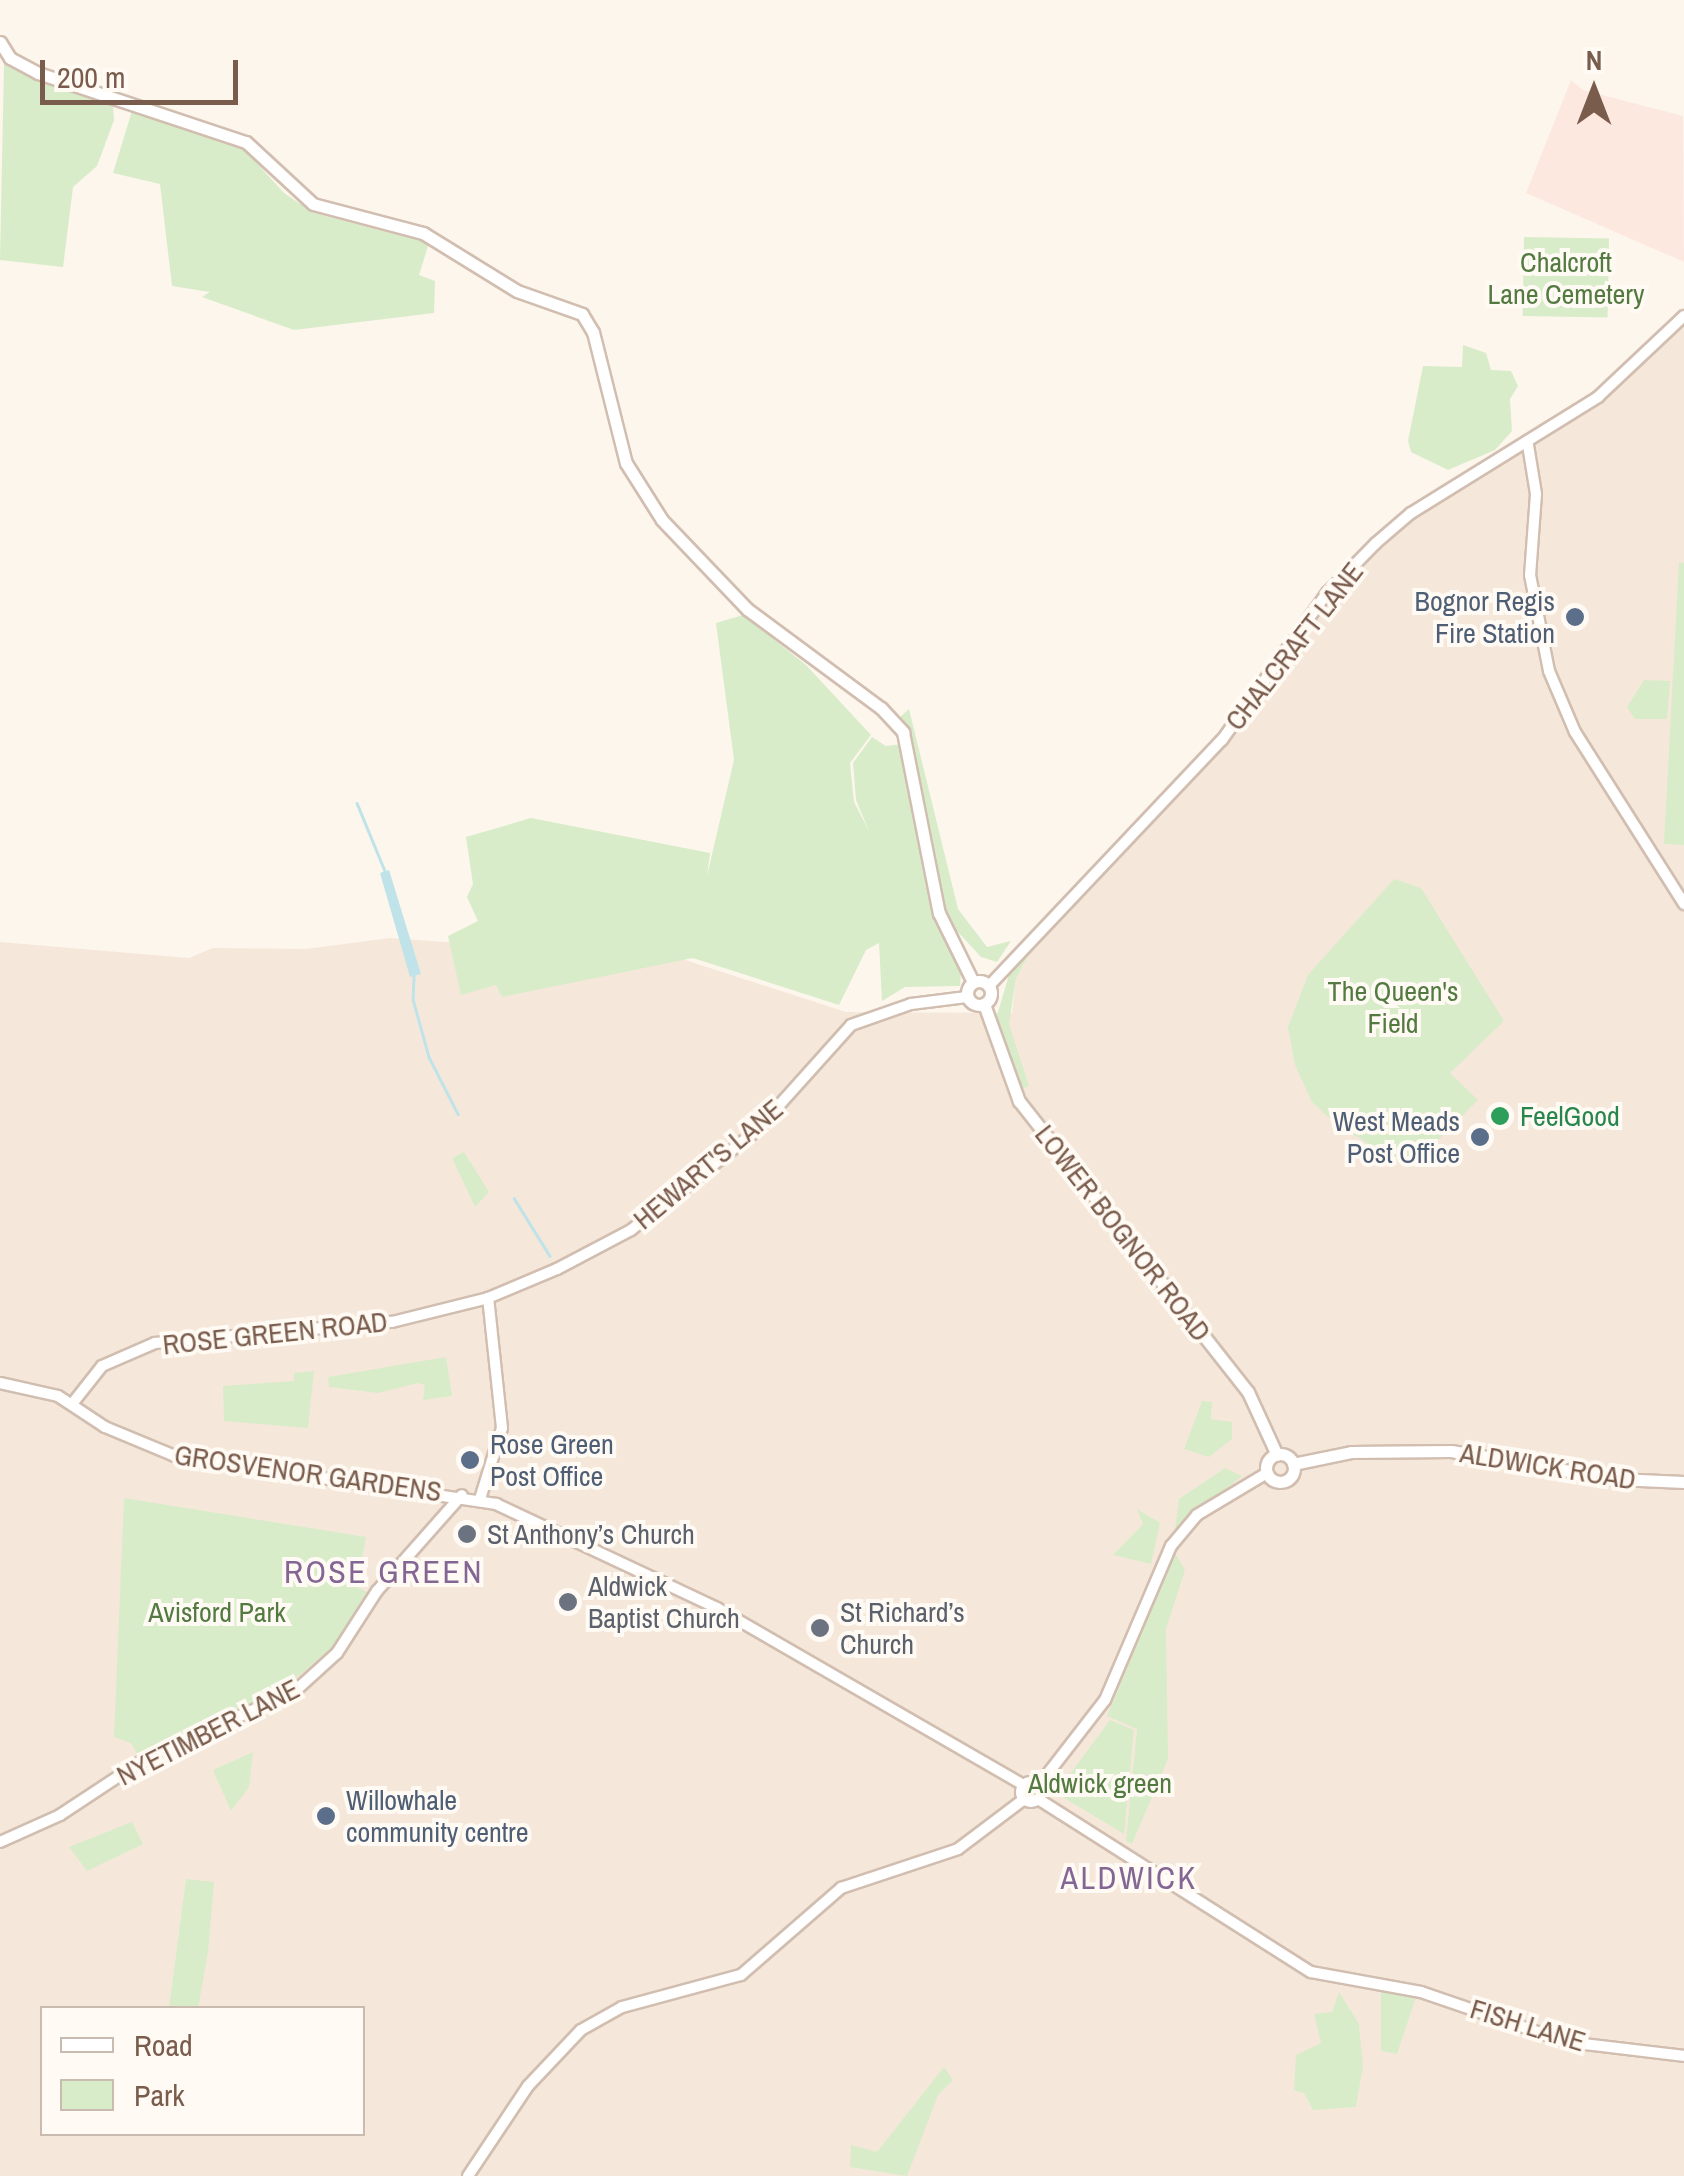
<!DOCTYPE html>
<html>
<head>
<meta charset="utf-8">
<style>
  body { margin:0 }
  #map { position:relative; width:1684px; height:2176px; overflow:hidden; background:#fdf6ec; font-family:"Archivo Narrow",sans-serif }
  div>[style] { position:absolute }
  .residential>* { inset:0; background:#f5e8da }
  .commercial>* { inset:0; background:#fde8e0 }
  .green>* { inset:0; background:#d8ecc9; transform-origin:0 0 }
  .water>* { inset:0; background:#bfe3e8 }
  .stream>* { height:2.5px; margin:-1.25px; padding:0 1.25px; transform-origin:1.25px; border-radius:1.25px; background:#bfe3e8 }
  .roads { filter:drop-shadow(2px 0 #d1beb0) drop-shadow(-2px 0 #d1beb0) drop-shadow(0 2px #d1beb0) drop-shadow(0 -2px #d1beb0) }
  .tertiary>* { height:10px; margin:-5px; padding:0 5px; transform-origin:5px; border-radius:5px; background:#fff }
  .tertiary>.ring { margin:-5px; padding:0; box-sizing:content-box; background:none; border:10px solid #fff; border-radius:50% }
  .secondary>* { height:11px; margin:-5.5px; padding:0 5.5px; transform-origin:5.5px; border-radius:5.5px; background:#fff }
  .secondary>.ring { margin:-5.5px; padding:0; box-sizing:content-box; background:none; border:11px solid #fff; border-radius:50% }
  .dots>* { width:28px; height:28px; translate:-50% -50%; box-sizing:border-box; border:5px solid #fffaf3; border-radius:50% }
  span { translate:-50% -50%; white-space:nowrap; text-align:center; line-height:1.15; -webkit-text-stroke:8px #fffaf3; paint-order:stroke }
  .park-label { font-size:28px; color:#537a41 }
  .service-label { font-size:28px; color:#4e5e75 }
  .right { translate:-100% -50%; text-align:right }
  .left { translate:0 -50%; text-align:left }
  .street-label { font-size:28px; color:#7a5c4d }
  .leisure-label { font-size:28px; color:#27864d }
  .worship-label { font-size:28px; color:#5b616d }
  .quarter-label { font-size:32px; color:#846695; letter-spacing:2.5px }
  .legend { position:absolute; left:40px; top:2006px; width:325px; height:130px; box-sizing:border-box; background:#fffaf3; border:2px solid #cabbb1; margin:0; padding:12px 18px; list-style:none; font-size:30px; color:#7a5c4d }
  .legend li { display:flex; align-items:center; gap:20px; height:50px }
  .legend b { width:50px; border:2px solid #cabbb1 }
  .north { position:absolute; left:1544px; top:40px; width:100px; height:100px; -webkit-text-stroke:8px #fffaf3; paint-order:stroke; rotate:0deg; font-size:28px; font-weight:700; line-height:40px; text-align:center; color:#7a5c4d }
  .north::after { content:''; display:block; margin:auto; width:35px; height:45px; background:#7a5c4d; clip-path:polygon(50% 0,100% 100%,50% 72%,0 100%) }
  .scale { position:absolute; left:40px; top:60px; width:198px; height:45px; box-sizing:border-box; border:5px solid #7a5c4d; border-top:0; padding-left:12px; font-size:30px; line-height:35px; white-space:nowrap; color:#7a5c4d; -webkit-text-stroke:8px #fffaf3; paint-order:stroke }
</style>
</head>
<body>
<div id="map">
  <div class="residential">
    <i style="clip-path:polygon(evenodd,1684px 320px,1684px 2176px,0 2176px,0 942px,189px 958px,213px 948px,306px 949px,390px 938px,682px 959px,846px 1012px,1012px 1013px,1016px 979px,1032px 948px,1160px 812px,1333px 595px,1419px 513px,1593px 408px,1684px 320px,42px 2008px,362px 2008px,362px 2134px,42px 2134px,42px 2008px)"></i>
  </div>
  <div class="commercial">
    <i style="clip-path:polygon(1571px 80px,1583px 90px,1683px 116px,1684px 262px,1526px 193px)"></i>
  </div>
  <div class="green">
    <i style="clip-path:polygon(4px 64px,113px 105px,114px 120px,97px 166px,73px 187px,63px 267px,0 260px)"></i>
    <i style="clip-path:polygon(132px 111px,244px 149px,284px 193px,314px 213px,429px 243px,419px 275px,435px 281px,434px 313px,294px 330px,202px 297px,210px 292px,172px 286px,160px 184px,113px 173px)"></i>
    <i style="left:1524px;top:237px;width:85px;height:79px;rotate:1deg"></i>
    <i style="clip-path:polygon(1463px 345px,1486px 353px,1491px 370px,1511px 371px,1518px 386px,1510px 399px,1512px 431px,1495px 450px,1448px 470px,1411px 452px,1408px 441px,1423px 366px,1462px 367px)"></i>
    <i style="clip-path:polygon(1679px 562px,1684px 563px,1684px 845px,1664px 844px)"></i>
    <i style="clip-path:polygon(743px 615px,806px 665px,871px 735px,850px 763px,854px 802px,869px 831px,856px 800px,853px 763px,872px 737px,886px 746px,902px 744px,930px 904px,961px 972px,960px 986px,905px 987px,882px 1001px,879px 943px,866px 950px,839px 1005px,693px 958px,502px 997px,496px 985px,461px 995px,448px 936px,478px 921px,467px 897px,473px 884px,466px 837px,531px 818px,710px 853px,707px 876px,734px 760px,716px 623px)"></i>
    <i style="clip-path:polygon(1644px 680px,1670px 681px,1667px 719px,1635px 719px,1627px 707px)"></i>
    <i style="clip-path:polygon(909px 709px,958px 909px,987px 947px,1011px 941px,997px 962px,981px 957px,944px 917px,914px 753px,899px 718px)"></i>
    <i style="clip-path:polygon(1394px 879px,1421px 888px,1504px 1021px,1450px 1073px,1478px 1100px,1410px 1168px,1337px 1125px,1312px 1102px,1295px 1065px,1288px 1027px,1308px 975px)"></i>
    <i style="clip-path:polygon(1032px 948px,1016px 979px,1009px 1024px,1029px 1086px,1021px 1089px,995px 1022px,1009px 975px)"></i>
    <i style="clip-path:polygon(464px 1152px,489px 1192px,475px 1207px,452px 1158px)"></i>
    <i style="clip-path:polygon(446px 1357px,452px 1396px,423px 1400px,425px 1385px,418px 1383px,378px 1393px,329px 1387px,328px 1377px)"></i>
    <i style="clip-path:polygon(314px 1371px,308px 1428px,224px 1421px,223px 1386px,294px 1381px,294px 1373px)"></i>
    <i style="clip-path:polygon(1202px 1401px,1212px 1402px,1211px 1419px,1232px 1422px,1232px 1439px,1209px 1457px,1184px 1449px)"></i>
    <i style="clip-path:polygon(1225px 1468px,1242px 1476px,1175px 1530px,1179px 1499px)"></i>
    <i style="clip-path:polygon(124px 1498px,366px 1537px,357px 1587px,367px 1592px,333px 1646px,287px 1686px,138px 1755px,131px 1743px,114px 1737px)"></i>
    <i style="clip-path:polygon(1137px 1509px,1160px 1523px,1151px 1564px,1113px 1555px,1143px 1524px)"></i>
    <i style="clip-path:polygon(1175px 1553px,1185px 1570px,1166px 1629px,1168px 1759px,1132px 1844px,1126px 1841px,1137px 1729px,1107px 1716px)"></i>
    <i style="clip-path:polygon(1110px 1720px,1134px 1730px,1124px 1834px,1056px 1793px)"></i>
    <i style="clip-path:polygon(253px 1752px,249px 1787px,231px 1811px,213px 1770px)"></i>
    <i style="clip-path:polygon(132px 1822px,143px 1844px,87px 1871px,69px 1847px)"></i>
    <i style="clip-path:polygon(186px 1879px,214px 1882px,208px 1952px,198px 2008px,169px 2008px)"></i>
    <i style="clip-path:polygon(1381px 1989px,1417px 1994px,1397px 2054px,1381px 2051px)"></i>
    <i style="clip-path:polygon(1339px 1992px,1359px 2024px,1363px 2066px,1356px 2107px,1313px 2110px,1304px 2093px,1294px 2090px,1296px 2055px,1321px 2043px,1314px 2014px,1332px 2012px)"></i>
    <i style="clip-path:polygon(944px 2067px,953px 2080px,938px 2095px,907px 2176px,850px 2167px,851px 2145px,877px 2152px)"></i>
  </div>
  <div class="water">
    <i style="clip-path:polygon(389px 870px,421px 974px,410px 977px,380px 873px)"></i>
  </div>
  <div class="stream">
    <i style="left:357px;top:803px;width:74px;rotate:67.6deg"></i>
    <i style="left:414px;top:976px;width:23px;rotate:92deg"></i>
    <i style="left:413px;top:999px;width:60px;rotate:74.6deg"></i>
    <i style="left:429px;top:1057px;width:64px;rotate:63deg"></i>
    <i style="left:514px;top:1198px;width:68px;rotate:58.2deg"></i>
  </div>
  <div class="roads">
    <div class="tertiary">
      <i style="left:1528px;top:445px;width:50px;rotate:80.7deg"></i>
      <i style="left:1536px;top:494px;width:81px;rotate:94.2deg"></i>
      <i style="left:1530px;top:575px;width:98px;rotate:78.8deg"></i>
      <i style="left:1549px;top:671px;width:66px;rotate:66.9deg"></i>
      <i style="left:1575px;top:732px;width:204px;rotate:57.6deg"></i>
      <i style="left:989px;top:986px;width:339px;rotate:-46.6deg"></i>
      <i style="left:1222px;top:740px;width:181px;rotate:-54.5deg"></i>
      <i style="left:1327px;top:593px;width:70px;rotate:-45.6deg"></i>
      <i style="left:1376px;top:543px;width:46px;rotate:-40.6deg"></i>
      <i style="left:1411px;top:513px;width:220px;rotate:-31.8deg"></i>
      <i style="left:1598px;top:397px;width:118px;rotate:-43.3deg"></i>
      <i style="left:0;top:1383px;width:59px;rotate:12.6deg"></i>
      <i style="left:58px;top:1396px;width:56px;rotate:33.4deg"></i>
      <i style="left:105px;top:1427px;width:76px;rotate:22.5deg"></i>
      <i style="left:175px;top:1456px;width:325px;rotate:8.5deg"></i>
      <i style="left:496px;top:1504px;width:244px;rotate:25.2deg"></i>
      <i style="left:717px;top:1608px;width:354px;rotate:30deg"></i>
      <i style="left:72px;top:1404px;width:48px;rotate:-51.7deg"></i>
      <i style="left:102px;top:1366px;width:58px;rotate:-23.5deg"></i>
      <i style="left:155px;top:1343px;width:238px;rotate:-5.1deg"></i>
      <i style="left:392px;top:1322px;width:99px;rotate:-14deg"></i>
      <i style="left:488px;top:1298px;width:75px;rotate:-22.8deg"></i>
      <i style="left:557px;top:1269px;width:84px;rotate:-27.8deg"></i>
      <i style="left:631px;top:1230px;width:159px;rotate:-38.4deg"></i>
      <i style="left:756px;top:1131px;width:142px;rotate:-48.1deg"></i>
      <i style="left:851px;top:1025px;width:64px;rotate:-19.3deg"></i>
      <i style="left:911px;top:1004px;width:56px;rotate:-7.1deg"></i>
      <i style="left:480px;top:1499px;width:74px;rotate:-72.8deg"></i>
      <i style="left:502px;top:1428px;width:131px;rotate:-96.1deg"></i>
      <i class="ring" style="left:1021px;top:1782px;width:10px;height:10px"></i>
      <i style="left:1039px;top:1785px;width:108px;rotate:-52.2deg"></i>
      <i style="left:1105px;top:1700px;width:168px;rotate:-66.8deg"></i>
      <i style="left:1171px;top:1546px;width:40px;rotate:-50deg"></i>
      <i style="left:1197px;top:1515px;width:82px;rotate:-31deg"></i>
      <i style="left:1038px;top:1799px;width:323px;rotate:32.4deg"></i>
      <i style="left:1311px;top:1972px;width:112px;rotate:10.3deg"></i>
      <i style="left:1421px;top:1992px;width:154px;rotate:18.9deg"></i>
      <i style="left:1567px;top:2042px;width:118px;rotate:6.8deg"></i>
      <i style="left:0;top:1842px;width:66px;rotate:-24.2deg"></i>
      <i style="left:60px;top:1815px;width:105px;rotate:-33.4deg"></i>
      <i style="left:148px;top:1757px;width:160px;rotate:-24deg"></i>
      <i style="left:294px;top:1692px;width:58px;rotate:-42.2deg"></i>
      <i style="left:337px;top:1653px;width:74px;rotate:-57.2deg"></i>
      <i style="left:377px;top:1591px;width:128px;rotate:-48.5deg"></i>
      <i style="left:468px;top:2176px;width:108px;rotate:-56.3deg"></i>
      <i style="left:528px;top:2086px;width:77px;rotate:-46.6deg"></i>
      <i style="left:581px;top:2030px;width:47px;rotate:-29.3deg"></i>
      <i style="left:622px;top:2007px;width:123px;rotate:-15.1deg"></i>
      <i style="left:741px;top:1975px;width:133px;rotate:-41deg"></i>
      <i style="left:841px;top:1888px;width:123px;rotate:-18.4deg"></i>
      <i style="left:958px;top:1849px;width:83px;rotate:-37.1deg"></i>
    </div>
    <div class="secondary">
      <i style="left:0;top:42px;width:19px;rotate:58deg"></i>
      <i style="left:10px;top:58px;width:32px;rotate:28deg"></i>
      <i style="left:38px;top:73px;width:219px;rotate:18.4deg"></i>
      <i style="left:246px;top:142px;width:91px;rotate:42.8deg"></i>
      <i style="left:313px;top:204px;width:114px;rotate:14.8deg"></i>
      <i style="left:423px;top:233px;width:110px;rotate:31.7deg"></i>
      <i style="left:517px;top:291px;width:69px;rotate:19.5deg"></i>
      <i style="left:582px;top:314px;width:21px;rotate:59deg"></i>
      <i style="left:593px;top:332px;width:135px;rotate:75.9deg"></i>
      <i style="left:626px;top:463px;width:67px;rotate:57.7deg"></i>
      <i style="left:662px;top:520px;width:123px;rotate:46.3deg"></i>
      <i style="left:747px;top:609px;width:167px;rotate:36.5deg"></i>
      <i style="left:881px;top:708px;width:33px;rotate:47deg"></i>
      <i style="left:903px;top:732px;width:185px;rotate:78.8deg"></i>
      <i style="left:939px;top:913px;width:77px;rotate:63.8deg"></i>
      <i class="ring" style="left:967px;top:981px;width:13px;height:13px"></i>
      <i style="left:984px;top:1004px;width:103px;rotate:70.2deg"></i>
      <i style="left:1019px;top:1101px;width:370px;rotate:51.8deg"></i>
      <i style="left:1248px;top:1392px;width:69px;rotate:65.3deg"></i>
      <i class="ring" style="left:1266px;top:1454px;width:17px;height:17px"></i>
      <i style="left:1293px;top:1464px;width:59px;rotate:-11.7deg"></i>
      <i style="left:1351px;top:1452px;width:100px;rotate:-0.6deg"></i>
      <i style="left:1451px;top:1451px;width:168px;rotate:9.6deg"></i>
      <i style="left:1617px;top:1479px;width:67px;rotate:2.6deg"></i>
    </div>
  </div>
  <div class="dots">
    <i style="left:1575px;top:617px;background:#5c6f8a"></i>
    <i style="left:1500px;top:1116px;background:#2e9e5b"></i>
    <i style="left:1480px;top:1137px;background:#5c6f8a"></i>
    <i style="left:470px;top:1460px;background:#5c6f8a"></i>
    <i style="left:467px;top:1534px;background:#6b7280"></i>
    <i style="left:568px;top:1602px;background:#6b7280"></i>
    <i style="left:820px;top:1628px;background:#6b7280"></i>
    <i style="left:326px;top:1816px;background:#5c6f8a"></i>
  </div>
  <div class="park-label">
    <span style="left:1566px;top:278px">Chalcroft<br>Lane Cemetery</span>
    <span style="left:1393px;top:1007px">The Queen's<br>Field</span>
    <span style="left:217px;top:1612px">Avisford Park</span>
    <span style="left:1100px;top:1783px">Aldwick green</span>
  </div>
  <div class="service-label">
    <span class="right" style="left:1555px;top:617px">Bognor Regis<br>Fire Station</span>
    <span class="right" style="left:1460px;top:1137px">West Meads<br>Post Office</span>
    <span class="left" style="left:490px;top:1460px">Rose Green<br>Post Office</span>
    <span class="left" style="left:346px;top:1816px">Willowhale<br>community centre</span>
  </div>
  <div class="street-label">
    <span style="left:1294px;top:646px;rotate:-52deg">CHALCRAFT LANE</span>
    <span style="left:708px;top:1164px;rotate:-40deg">HEWART'S LANE</span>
    <span style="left:1123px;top:1233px;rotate:52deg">LOWER BOGNOR ROAD</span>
    <span style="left:275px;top:1333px;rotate:-6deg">ROSE GREEN ROAD</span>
    <span style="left:1548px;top:1466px;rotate:9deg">ALDWICK ROAD</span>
    <span style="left:308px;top:1473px;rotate:8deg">GROSVENOR GARDENS</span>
    <span style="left:208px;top:1732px;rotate:-27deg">NYETIMBER LANE</span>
    <span style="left:1528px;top:2025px;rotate:17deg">FISH LANE</span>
  </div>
  <div class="leisure-label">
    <span class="left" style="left:1520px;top:1116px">FeelGood</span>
  </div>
  <div class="worship-label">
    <span class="left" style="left:487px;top:1534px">St Anthony’s Church</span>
    <span class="left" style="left:588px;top:1602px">Aldwick<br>Baptist Church</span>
    <span class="left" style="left:840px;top:1628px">St Richard’s<br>Church</span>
  </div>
  <div class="quarter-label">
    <span style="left:384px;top:1572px">ROSE GREEN</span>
    <span style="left:1129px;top:1878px">ALDWICK</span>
  </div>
  <ul class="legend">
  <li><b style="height:12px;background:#fff"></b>Road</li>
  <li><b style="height:28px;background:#d8ecc9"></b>Park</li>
  </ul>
  <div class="north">N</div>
  <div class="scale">200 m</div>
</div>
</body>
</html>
